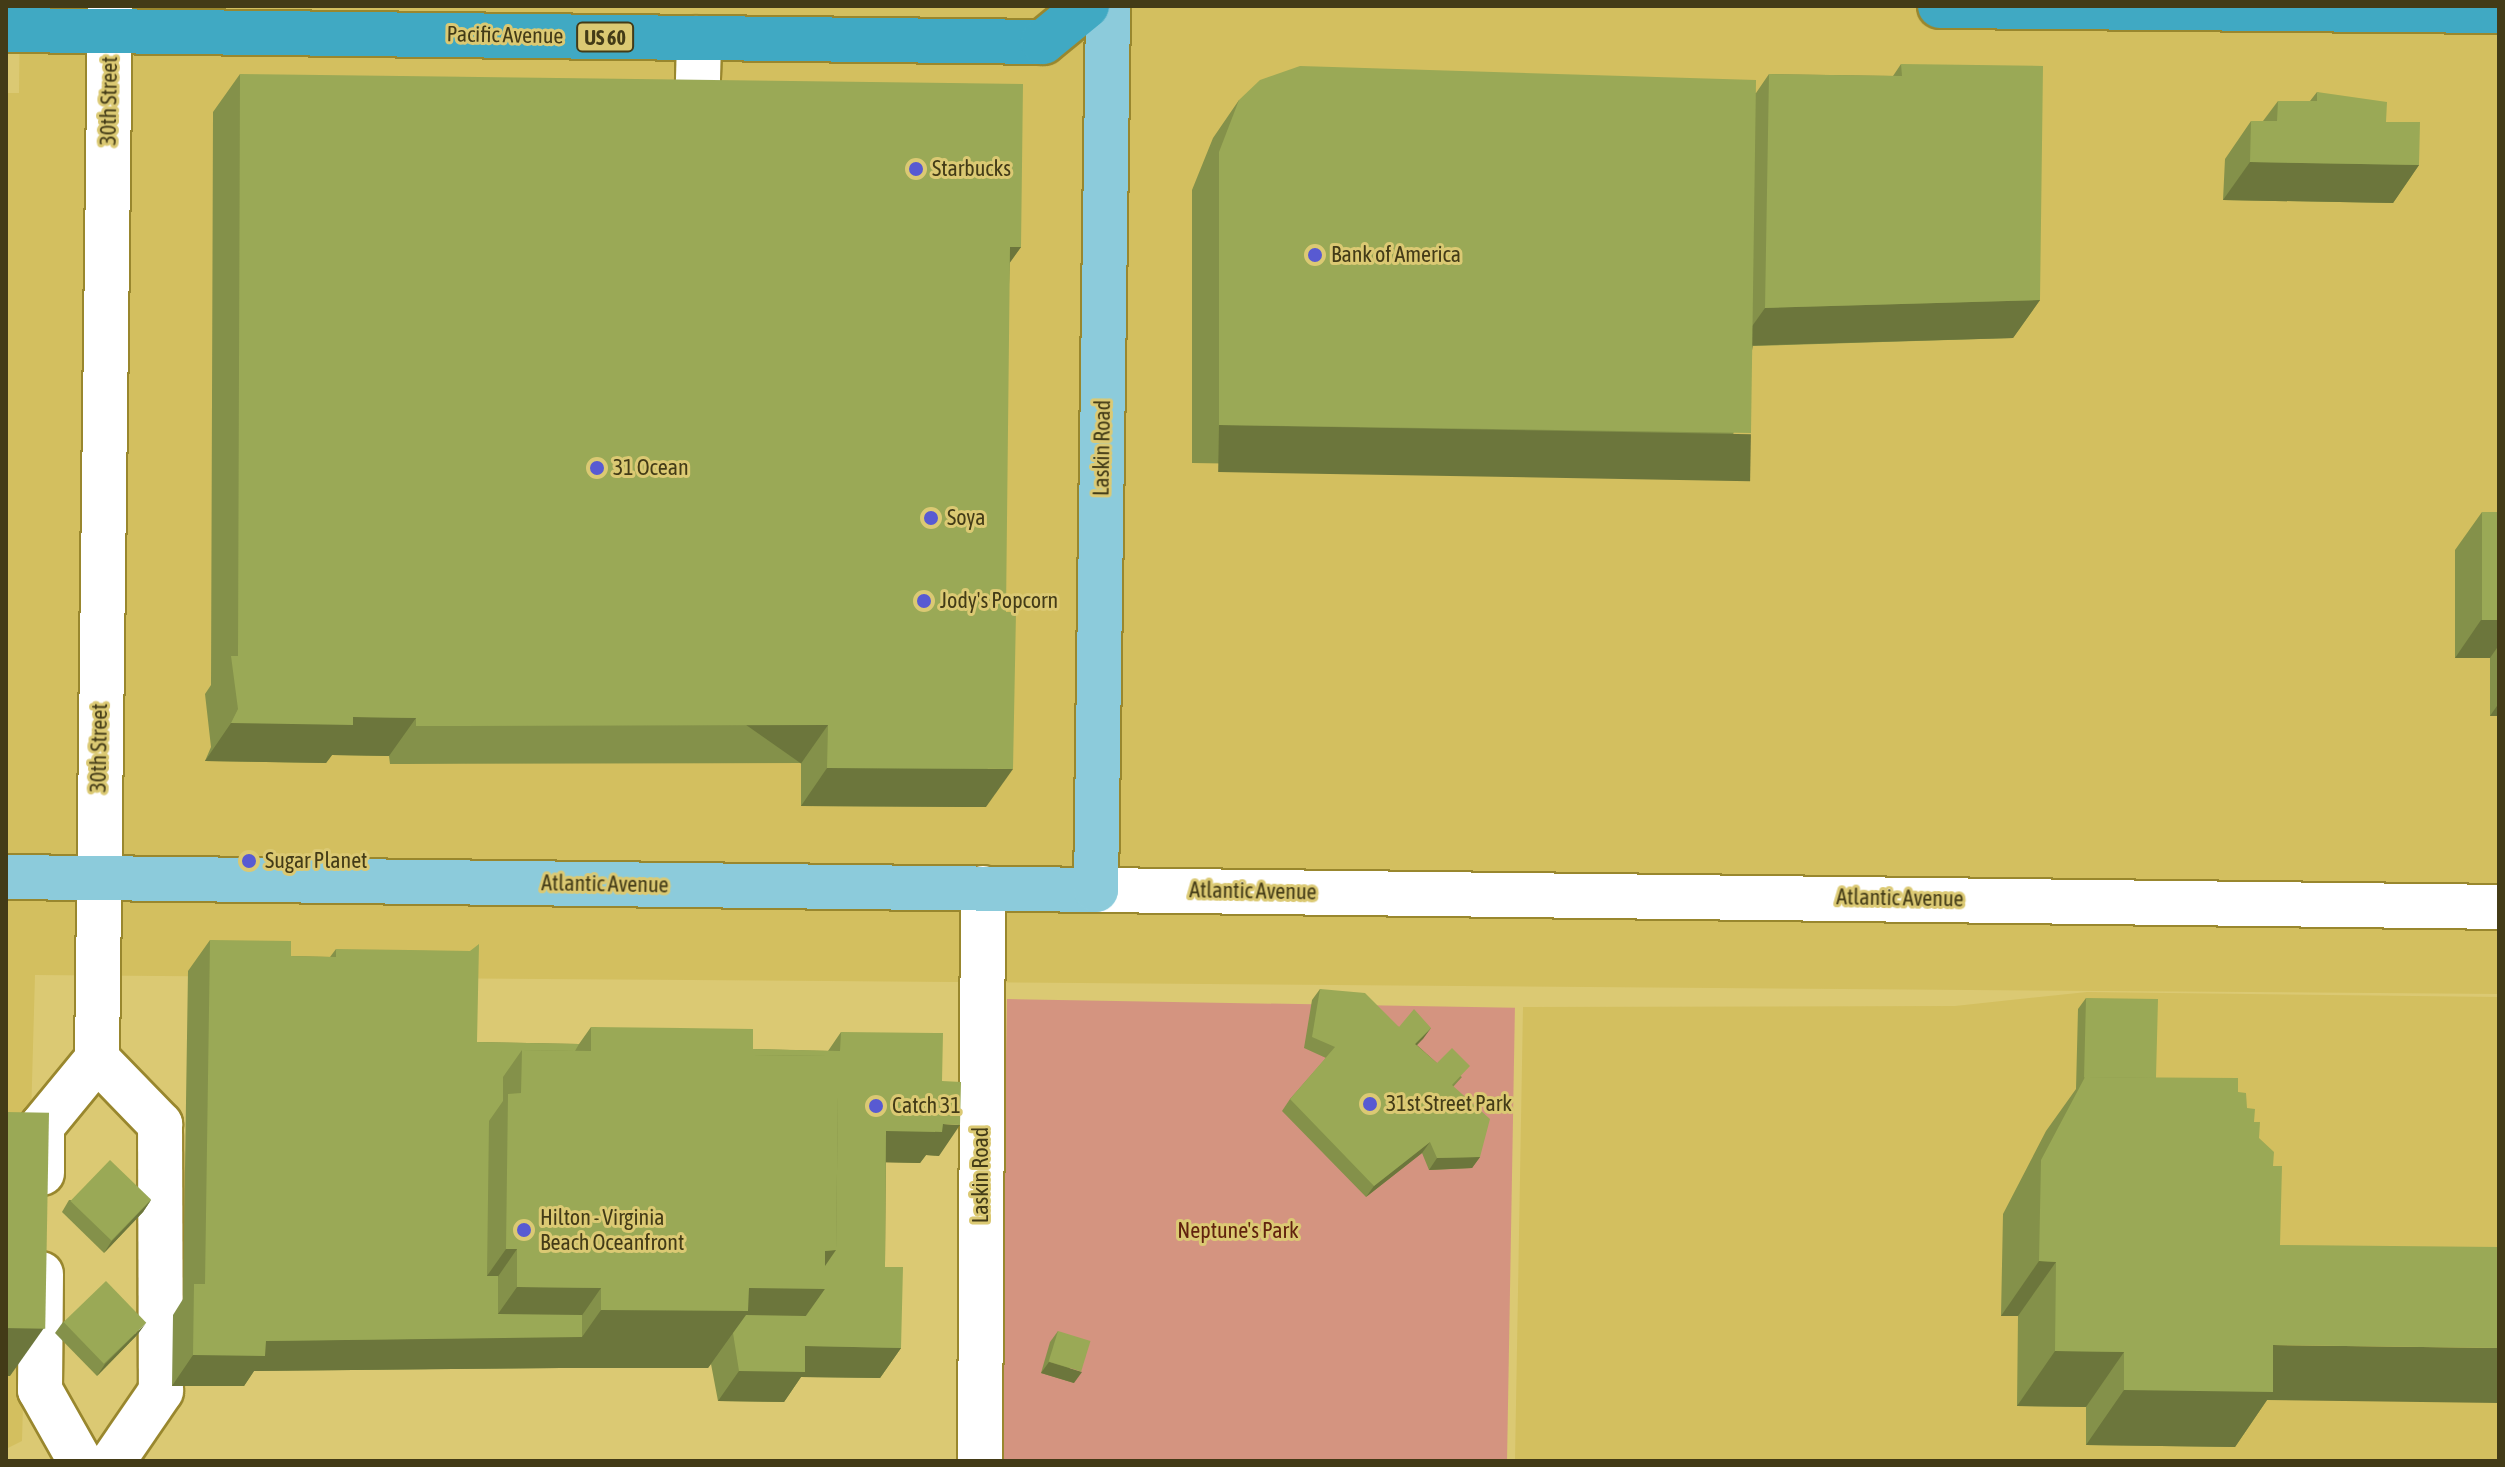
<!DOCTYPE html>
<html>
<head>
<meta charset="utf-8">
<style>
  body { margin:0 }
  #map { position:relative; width:2505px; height:1467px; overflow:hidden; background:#dbc973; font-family:"Asap Condensed",sans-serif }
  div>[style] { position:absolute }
  .built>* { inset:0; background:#d3bf5f }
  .green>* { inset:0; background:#d49480; transform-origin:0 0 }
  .roads { filter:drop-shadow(2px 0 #99872e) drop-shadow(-2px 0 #99872e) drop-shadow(0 2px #99872e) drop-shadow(0 -2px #99872e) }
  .minor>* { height:44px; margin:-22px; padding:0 22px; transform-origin:22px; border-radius:22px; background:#fff }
  .major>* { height:44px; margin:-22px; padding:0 22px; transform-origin:22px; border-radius:22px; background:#8ccbdb }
  .highway>* { height:44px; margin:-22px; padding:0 22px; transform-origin:22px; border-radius:22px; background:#40a9c3 }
  .wall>* { inset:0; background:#84914a }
  .shaded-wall>* { inset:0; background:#6c763c; transform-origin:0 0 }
  .building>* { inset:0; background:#9aa956; transform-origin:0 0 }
  .dots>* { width:22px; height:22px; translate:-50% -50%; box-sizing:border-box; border:4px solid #dbc973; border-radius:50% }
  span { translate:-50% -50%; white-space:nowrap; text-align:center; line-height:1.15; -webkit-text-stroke:6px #dbc973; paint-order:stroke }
  .shield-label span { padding:2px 6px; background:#dbc973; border:2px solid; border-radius:6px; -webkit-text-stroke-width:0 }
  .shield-label { font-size:20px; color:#433b17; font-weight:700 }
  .street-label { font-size:22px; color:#433b17 }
  .poi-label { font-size:22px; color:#433b17 }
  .left { translate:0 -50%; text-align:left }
  .park-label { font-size:22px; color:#61220e }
  .frame { position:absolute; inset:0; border:8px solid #433b17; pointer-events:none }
</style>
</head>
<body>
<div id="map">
  <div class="built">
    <i style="clip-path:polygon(20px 6px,2499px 6px,2499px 994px,35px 975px,22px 1441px,6px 1449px,6px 93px,19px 93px)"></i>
    <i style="clip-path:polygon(2087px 992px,2499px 997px,2499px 1461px,1515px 1461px,1523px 1007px,1955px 1006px)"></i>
  </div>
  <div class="green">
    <i style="left:1007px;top:999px;width:508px;height:462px;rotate:1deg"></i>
  </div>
  <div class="roads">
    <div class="minor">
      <i style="left:697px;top:117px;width:79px;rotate:-88.5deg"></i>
      <i style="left:1096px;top:890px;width:1403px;rotate:0.69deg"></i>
      <i style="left:97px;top:1059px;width:91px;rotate:45.9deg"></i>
      <i style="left:160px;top:1124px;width:267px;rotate:89.8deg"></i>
      <i style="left:161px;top:1391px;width:85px;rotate:124.4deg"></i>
      <i style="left:42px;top:1173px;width:47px;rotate:-90deg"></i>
      <i style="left:42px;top:1126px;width:87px;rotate:-50.6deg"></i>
      <i style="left:97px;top:1059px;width:1053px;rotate:-89.29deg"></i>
      <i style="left:41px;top:1274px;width:116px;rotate:90.5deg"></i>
      <i style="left:40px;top:1390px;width:81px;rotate:60.6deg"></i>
      <i style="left:980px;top:1461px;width:573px;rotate:-89.7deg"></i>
    </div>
    <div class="major">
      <i style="left:6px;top:877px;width:1090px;rotate:0.68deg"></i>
      <i style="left:1096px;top:890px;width:884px;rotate:-89.22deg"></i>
    </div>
    <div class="highway">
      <i style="left:1940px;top:6px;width:559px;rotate:0.51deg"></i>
      <i style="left:6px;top:30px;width:1037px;rotate:0.66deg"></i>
      <i style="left:1043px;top:42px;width:57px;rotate:-39.3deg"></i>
    </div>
  </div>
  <div class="wall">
    <i style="clip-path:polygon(1901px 64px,2040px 300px,2013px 338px,1753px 346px,1725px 471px,1192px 463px,1192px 190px,1213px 138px,1239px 100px,1756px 93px,1769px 74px,1893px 76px)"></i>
    <i style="clip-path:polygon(240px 74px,1021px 247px,1010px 262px,986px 807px,801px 806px,801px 763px,402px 764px,390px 764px,389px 756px,332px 755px,326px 763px,205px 761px,211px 747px,205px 694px,211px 685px,213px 112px)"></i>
    <i style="clip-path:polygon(2317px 92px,2386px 122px,2419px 165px,2393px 203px,2223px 200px,2225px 159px,2251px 121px,2263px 121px,2278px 101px,2310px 101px)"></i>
    <i style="clip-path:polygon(2482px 512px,2499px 512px,2499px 716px,2490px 716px,2490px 658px,2455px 658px,2455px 550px)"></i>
    <i style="clip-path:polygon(210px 940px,291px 956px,330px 957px,336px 949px,477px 1042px,579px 1044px,591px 1027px,753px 1049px,828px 1051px,841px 1032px,939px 1156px,926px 1155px,920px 1163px,886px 1162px,885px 1267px,901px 1348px,880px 1378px,801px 1377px,784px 1402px,718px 1401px,711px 1364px,708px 1368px,561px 1368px,254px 1371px,244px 1386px,172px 1386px,173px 1315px,183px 1299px,188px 971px)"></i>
    <i style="clip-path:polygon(1320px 989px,1399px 1027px,1431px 1028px,1417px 1045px,1437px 1063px,1462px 1077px,1453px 1087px,1480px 1157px,1472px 1168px,1429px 1170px,1422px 1153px,1366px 1197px,1282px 1111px,1290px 1099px,1326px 1058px,1304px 1048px,1312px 1000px)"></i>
    <i style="clip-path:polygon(2086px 998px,2156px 1078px,2238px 1092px,2254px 1122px,2259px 1138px,2267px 1400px,2235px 1447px,2086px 1445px,2086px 1407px,2017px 1406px,2018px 1316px,2001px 1316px,2003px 1214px,2046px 1131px,2076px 1089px,2078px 1009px)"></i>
    <i style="clip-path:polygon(69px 1200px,151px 1200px,143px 1212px,104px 1253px,62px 1212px)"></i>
    <i style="clip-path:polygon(63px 1322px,138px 1334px,97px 1376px,55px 1333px)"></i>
    <i style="clip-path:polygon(1058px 1331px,1074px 1383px,1041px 1373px,1050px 1342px)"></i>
  </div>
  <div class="shaded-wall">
    <i style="clip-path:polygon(2250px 162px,2419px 165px,2393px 203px,2223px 200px)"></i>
    <i style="clip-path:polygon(1010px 247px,1021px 247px,994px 285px)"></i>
    <i style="clip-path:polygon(2040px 300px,2013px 338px,1738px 346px,1765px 308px)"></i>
    <i style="left:1219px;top:425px;width:532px;height:47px;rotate:1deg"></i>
    <i style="clip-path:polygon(2481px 620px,2499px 620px,2499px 645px,2490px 658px,2455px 658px)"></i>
    <i style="clip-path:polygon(2499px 703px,2499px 716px,2490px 716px)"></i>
    <i style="clip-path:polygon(353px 717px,416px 718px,389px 756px,332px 755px,326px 763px,205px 761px,231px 723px)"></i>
    <i style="left:828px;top:725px;width:47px;height:412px;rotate:125deg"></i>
    <i style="clip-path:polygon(827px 768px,1013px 769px,986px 807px,801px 806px)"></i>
    <i style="clip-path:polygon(1431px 1028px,1423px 1039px,1407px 1055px,1415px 1044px)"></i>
    <i style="clip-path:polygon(943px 1124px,960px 1125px,939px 1156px,926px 1155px,920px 1163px,865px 1162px,886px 1131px)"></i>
    <i style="clip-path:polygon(1430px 1142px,1422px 1153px,1366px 1197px,1374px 1186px)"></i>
    <i style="clip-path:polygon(1480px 1157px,1472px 1168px,1429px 1170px,1437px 1158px)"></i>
    <i style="clip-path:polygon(151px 1200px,143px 1212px,104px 1253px,111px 1242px)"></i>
    <i style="clip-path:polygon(506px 1249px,517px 1249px,477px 1307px,465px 1307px)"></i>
    <i style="clip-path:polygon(836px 1250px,825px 1289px,784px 1346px,733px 1333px,708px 1368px,561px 1368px,254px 1371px,244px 1386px,172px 1386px,193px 1355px,266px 1341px,481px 1338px,517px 1287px,601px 1288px,567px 1337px,582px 1337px,601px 1310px,749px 1288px,825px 1251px)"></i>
    <i style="clip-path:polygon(2039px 1261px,2056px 1262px,2018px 1316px,2001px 1316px)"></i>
    <i style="clip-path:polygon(146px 1323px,138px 1334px,97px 1376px,105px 1364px)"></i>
    <i style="clip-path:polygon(6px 1328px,44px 1328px,10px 1376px,6px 1376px)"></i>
    <i style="clip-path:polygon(2273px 1345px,2499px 1348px,2499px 1403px,2267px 1400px,2235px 1447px,2086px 1445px,2124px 1390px)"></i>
    <i style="clip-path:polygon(805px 1346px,901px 1348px,880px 1378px,801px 1377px,784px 1402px,718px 1401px,739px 1371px)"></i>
    <i style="clip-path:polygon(2055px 1351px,2124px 1352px,2086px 1407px,2017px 1406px)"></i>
    <i style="clip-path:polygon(1049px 1362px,1082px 1372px,1074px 1383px,1041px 1373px)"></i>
  </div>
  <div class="building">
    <i style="clip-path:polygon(1901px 64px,2043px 66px,2040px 300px,1765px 308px,1769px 74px,1902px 76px)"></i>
    <i style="clip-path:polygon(1300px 66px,1756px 80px,1751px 433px,1219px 425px,1219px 152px,1239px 100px,1260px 80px)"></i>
    <i style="clip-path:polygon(240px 74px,1023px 84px,1021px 247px,1010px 247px,1006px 612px,1016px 612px,1013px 769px,827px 768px,828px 725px,429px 726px,416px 726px,416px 718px,353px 717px,353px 725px,231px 723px,238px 709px,231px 656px,238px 656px)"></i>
    <i style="clip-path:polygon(2317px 92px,2387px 102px,2386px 122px,2420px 122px,2419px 165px,2250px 162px,2251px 121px,2277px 121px,2278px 101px,2317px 101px)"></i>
    <i style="left:2482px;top:512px;width:17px;height:108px"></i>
    <i style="clip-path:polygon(210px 940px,291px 941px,291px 956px,336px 957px,336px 949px,470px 951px,479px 944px,477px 1042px,579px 1044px,575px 1051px,522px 1050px,503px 1077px,503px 1101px,489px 1121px,487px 1276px,498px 1276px,498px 1314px,582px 1315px,582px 1337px,266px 1341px,265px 1356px,193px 1355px,194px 1284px,205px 1284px)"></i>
    <i style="clip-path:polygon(1320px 989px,1365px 993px,1399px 1027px,1414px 1009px,1431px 1028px,1415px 1044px,1437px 1063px,1452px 1048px,1470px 1066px,1452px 1085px,1490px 1119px,1480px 1157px,1437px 1158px,1430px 1142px,1374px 1186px,1290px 1099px,1335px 1047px,1312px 1037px)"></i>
    <i style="clip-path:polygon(2086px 998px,2158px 999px,2156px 1078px,2085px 1077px,2084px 1078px)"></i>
    <i style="clip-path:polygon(591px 1027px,753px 1029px,753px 1055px,827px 1056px,827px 1096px,838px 1096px,836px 1250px,825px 1251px,825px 1289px,749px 1288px,748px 1311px,601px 1310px,601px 1288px,517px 1287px,517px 1249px,506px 1249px,508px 1094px,521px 1093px,522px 1050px,591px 1051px)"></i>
    <i style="clip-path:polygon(841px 1032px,943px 1033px,942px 1081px,961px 1082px,960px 1125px,943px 1124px,942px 1132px,886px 1131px,885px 1267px,903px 1267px,901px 1348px,805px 1346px,805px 1372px,739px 1371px,733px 1333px,746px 1315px,806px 1316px,825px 1289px,825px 1266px,836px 1250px,838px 1096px,827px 1096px,827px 1056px,753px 1055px,753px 1049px,840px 1051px)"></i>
    <i style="clip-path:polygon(2085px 1077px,2238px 1078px,2238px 1092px,2246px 1093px,2247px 1108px,2255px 1109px,2254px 1122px,2260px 1122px,2259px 1138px,2274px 1152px,2273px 1166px,2282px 1166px,2280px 1245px,2499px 1247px,2499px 1348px,2273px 1345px,2273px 1392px,2124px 1390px,2124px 1352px,2055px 1351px,2056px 1262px,2039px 1261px,2041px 1160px)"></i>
    <i style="left:6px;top:1112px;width:43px;height:216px;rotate:1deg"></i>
    <i style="left:110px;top:1160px;width:57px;height:57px;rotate:44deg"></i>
    <i style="left:106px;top:1281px;width:58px;height:59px;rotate:46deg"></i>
    <i style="left:1058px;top:1331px;width:34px;height:32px;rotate:17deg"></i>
  </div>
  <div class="dots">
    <i style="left:916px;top:169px;background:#585ad2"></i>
    <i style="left:1315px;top:255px;background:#585ad2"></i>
    <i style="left:597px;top:468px;background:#585ad2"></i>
    <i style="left:931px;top:518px;background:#585ad2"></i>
    <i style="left:924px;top:601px;background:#585ad2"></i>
    <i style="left:249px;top:861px;background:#585ad2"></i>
    <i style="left:1370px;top:1104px;background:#585ad2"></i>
    <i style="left:876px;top:1106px;background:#585ad2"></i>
    <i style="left:524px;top:1230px;background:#585ad2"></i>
  </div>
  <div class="shield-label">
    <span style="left:605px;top:37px">US 60</span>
  </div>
  <div class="street-label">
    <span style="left:505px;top:35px;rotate:1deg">Pacific Avenue</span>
    <span style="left:109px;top:101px;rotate:-89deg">30th Street</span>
    <span style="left:1102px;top:448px;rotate:-89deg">Laskin Road</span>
    <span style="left:99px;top:748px;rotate:-89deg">30th Street</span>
    <span style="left:605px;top:884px;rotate:1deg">Atlantic Avenue</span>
    <span style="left:1253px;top:891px;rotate:1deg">Atlantic Avenue</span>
    <span style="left:1900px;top:898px;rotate:1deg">Atlantic Avenue</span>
    <span style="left:981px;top:1175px;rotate:-90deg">Laskin Road</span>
  </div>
  <div class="poi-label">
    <span class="left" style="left:932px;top:169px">Starbucks</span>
    <span class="left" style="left:1331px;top:255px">Bank of America</span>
    <span class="left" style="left:613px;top:468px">31 Ocean</span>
    <span class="left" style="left:947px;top:518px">Soya</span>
    <span class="left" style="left:940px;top:601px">Jody's Popcorn</span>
    <span class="left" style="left:265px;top:861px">Sugar Planet</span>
    <span class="left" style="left:1386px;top:1104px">31st Street Park</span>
    <span class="left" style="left:892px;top:1106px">Catch 31</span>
    <span class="left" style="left:540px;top:1230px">Hilton - Virginia<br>Beach Oceanfront</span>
  </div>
  <div class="park-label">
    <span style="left:1238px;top:1231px">Neptune's Park</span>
  </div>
  <div class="frame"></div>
</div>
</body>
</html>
